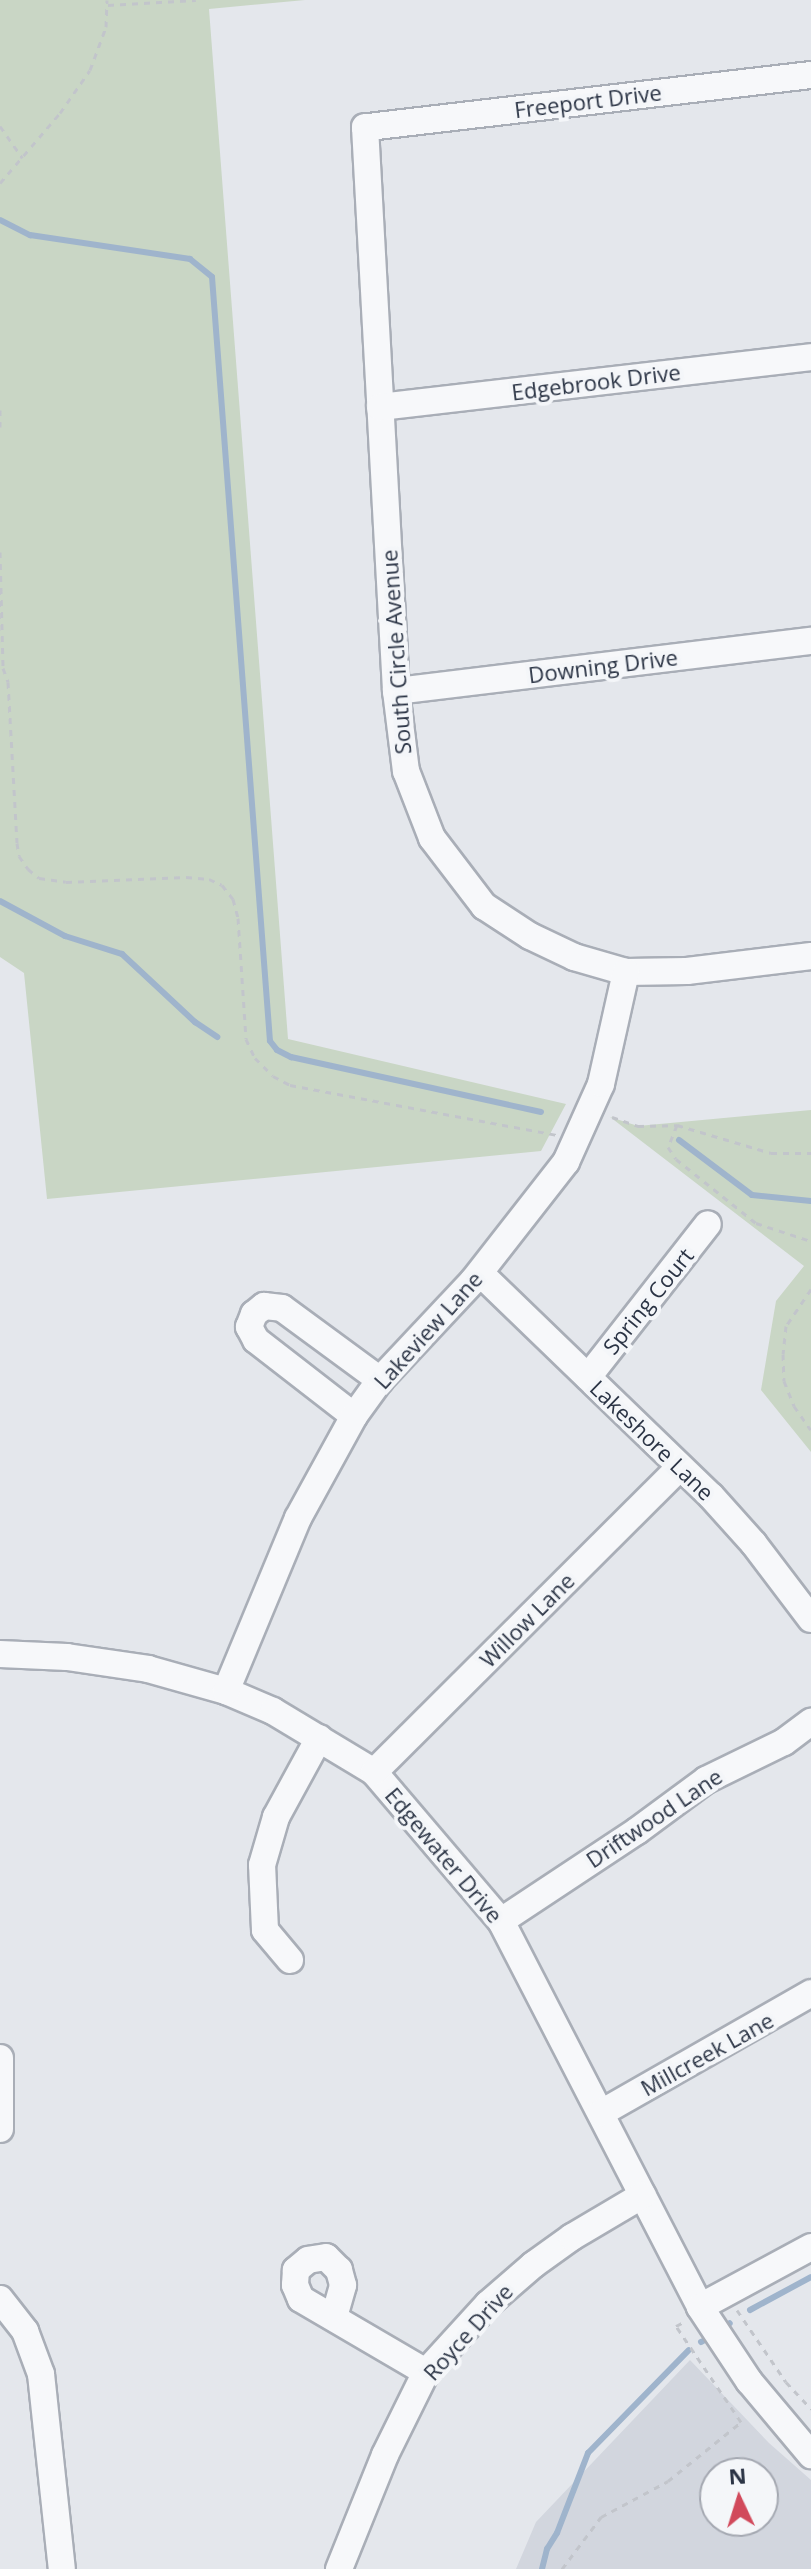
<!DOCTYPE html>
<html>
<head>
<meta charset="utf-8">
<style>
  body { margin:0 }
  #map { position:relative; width:811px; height:2569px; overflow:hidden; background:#e4e7ec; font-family:"Open Sans",sans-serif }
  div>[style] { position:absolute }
  .built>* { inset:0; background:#d2d6de }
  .green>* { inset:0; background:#c9d6c5 }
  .stream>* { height:6px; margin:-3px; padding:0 3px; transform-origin:3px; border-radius:3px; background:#9fb4cc }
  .path>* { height:3px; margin-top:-1.5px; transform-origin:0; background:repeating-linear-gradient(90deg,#c2c5cb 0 6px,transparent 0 12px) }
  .roads { filter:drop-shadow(2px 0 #a9aeb7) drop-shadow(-2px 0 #a9aeb7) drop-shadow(0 2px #a9aeb7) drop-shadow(0 -2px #a9aeb7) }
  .minor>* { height:26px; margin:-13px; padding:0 13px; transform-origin:13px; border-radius:13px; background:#f7f8fa }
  span { translate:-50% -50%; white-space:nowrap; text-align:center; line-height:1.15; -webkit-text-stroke:8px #f4f6f9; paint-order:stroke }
  .street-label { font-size:22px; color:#2b3445 }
  .north { position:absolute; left:699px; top:2457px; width:80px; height:80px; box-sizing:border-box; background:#f4f6f9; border:2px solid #a4a8b1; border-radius:50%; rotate:356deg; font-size:22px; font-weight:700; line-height:32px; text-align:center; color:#2b3445 }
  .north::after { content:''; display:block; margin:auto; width:28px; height:36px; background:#d1495b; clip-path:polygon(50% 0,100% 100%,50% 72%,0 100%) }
</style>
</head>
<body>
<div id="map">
  <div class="built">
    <i style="clip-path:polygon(evenodd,690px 2360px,769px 2443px,811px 2480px,811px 2569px,516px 2569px,536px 2522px,690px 2360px,715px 2473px,763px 2473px,763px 2521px,715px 2521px,715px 2473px)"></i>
  </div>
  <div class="green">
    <i style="clip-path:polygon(0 0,305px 0,209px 9px,288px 1039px,566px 1104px,541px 1151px,47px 1199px,24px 973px,0 957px)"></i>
    <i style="clip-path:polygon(811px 1110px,811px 1452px,761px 1390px,776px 1301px,804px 1266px,610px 1117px,638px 1126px)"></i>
  </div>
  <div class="stream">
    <i style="left:0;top:220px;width:34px;rotate:27deg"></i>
    <i style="left:30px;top:235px;width:162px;rotate:8.5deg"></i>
    <i style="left:190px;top:259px;width:28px;rotate:39deg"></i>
    <i style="left:212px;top:277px;width:766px;rotate:85.66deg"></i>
    <i style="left:270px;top:1041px;width:11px;rotate:52deg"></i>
    <i style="left:277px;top:1050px;width:16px;rotate:27deg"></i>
    <i style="left:291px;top:1057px;width:256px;rotate:12.4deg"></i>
    <i style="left:0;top:901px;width:74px;rotate:28.3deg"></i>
    <i style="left:65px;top:936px;width:60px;rotate:17.5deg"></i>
    <i style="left:122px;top:954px;width:100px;rotate:43deg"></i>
    <i style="left:195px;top:1022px;width:27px;rotate:34deg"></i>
    <i style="left:679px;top:1140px;width:91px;rotate:37deg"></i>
    <i style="left:752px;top:1195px;width:59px;rotate:5.8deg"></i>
    <i style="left:750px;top:2310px;width:69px;rotate:-28.4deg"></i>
    <i style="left:729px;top:2324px;width:1px;rotate:-45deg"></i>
    <i style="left:701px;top:2342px;width:2px;rotate:-27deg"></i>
    <i style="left:542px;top:2569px;width:21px;rotate:-76deg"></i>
    <i style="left:547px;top:2549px;width:19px;rotate:-58deg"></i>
    <i style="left:557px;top:2533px;width:86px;rotate:-68.8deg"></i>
    <i style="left:588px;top:2453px;width:144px;rotate:-45.6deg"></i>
  </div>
  <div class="path">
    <i style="left:108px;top:5px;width:88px;rotate:-3.3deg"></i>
    <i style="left:0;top:126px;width:39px;rotate:55deg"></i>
    <i style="left:0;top:183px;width:92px;rotate:-49.4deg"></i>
    <i style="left:60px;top:113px;width:52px;rotate:-55.1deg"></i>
    <i style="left:90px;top:70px;width:46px;rotate:-69.6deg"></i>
    <i style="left:106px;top:27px;width:27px;rotate:-88deg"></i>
    <i style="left:0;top:410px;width:17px;rotate:90deg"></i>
    <i style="left:0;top:552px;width:116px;rotate:88.5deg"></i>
    <i style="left:3px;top:668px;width:15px;rotate:70deg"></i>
    <i style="left:8px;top:682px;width:161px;rotate:86.8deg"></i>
    <i style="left:17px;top:843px;width:13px;rotate:81deg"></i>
    <i style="left:19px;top:856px;width:16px;rotate:55deg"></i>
    <i style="left:28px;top:869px;width:14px;rotate:39deg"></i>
    <i style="left:39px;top:878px;width:27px;rotate:8deg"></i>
    <i style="left:66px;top:882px;width:120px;rotate:-2.4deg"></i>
    <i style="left:186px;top:877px;width:23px;rotate:5deg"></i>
    <i style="left:209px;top:879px;width:14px;rotate:25deg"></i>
    <i style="left:222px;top:885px;width:18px;rotate:52deg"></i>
    <i style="left:233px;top:899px;width:20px;rotate:75deg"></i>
    <i style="left:238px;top:918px;width:121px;rotate:86.2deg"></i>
    <i style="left:246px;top:1039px;width:21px;rotate:65deg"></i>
    <i style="left:255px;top:1058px;width:25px;rotate:45deg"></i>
    <i style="left:273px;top:1076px;width:19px;rotate:28deg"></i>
    <i style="left:290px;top:1085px;width:271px;rotate:10.6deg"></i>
    <i style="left:612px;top:1117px;width:28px;rotate:19deg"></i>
    <i style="left:638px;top:1126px;width:39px;rotate:-1deg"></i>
    <i style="left:677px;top:1125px;width:98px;rotate:16.6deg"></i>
    <i style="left:771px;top:1153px;width:40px"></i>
    <i style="left:677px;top:1125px;width:24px;rotate:112deg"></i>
    <i style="left:668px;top:1147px;width:14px;rotate:56deg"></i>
    <i style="left:676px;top:1159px;width:102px;rotate:38.7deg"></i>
    <i style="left:756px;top:1223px;width:58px;rotate:18.1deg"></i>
    <i style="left:811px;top:1289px;width:45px;rotate:124deg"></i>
    <i style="left:786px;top:1326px;width:28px;rotate:96deg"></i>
    <i style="left:783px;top:1354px;width:27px;rotate:88deg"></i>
    <i style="left:784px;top:1381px;width:27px;rotate:68deg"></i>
    <i style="left:794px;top:1406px;width:29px;rotate:55deg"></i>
    <i style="left:737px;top:2310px;width:87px;rotate:55.8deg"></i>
    <i style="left:786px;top:2382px;width:37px;rotate:47deg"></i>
    <i style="left:562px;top:2569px;width:65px;rotate:-53.1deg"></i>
    <i style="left:601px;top:2517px;width:76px;rotate:-28.2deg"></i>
    <i style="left:668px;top:2481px;width:94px;rotate:-38.9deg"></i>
    <i style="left:741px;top:2422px;width:116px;rotate:-124.1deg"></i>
    <i style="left:676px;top:2326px;width:9px;rotate:-27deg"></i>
  </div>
  <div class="roads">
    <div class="minor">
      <i style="left:811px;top:75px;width:449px;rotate:173.3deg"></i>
      <i style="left:365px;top:127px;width:565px;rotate:86.85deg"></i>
      <i style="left:396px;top:691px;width:81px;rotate:82.9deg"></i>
      <i style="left:406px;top:771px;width:72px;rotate:68.8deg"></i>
      <i style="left:432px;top:838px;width:86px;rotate:52.6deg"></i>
      <i style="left:484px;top:906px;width:55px;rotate:33.1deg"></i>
      <i style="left:530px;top:936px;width:49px;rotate:25.5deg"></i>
      <i style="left:574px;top:957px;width:54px;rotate:16.1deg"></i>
      <i style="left:626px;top:972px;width:61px;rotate:-0.9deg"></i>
      <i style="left:687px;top:971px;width:125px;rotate:-6.9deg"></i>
      <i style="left:380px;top:407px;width:434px;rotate:-6.6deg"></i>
      <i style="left:396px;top:691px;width:418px;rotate:-6.9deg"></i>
      <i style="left:480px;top:1273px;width:321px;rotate:44deg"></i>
      <i style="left:711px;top:1496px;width:64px;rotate:48.1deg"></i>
      <i style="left:754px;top:1544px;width:94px;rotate:52.8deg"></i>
      <i style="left:588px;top:1377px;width:194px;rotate:-51.9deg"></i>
      <i style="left:354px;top:1416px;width:124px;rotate:-142.2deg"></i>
      <i style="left:256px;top:1340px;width:15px;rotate:-118deg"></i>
      <i style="left:249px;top:1327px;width:14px;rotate:-69deg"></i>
      <i style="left:254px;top:1314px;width:13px;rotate:-39deg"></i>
      <i style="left:264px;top:1306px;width:18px;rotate:6deg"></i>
      <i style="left:282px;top:1308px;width:122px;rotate:36.3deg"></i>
      <i style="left:0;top:1654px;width:67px;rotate:2.6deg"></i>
      <i style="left:67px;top:1657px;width:82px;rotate:8.4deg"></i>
      <i style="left:148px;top:1669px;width:81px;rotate:15.8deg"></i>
      <i style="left:226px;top:1691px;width:51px;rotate:23.1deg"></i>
      <i style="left:273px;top:1711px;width:118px;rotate:31.1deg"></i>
      <i style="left:374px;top:1772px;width:196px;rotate:49.6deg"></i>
      <i style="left:501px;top:1921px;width:434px;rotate:62.7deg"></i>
      <i style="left:700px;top:2307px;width:89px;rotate:56.5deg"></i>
      <i style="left:749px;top:2381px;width:97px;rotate:50deg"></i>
      <i style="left:226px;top:1691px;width:187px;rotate:-67.4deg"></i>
      <i style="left:298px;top:1518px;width:116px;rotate:-61.2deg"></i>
      <i style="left:354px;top:1416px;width:44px;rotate:-54.2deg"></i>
      <i style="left:380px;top:1380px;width:136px;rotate:-46.8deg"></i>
      <i style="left:473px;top:1281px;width:151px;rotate:-52deg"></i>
      <i style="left:566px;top:1162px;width:85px;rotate:-65.8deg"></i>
      <i style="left:601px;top:1084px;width:115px;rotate:-77.4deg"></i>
      <i style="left:374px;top:1772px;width:432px;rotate:-44.9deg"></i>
      <i style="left:501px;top:1921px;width:163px;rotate:-33.5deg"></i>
      <i style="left:637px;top:1831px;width:86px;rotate:-36.5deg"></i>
      <i style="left:706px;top:1780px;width:87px;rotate:-26deg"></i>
      <i style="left:784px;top:1742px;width:34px;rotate:-37deg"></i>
      <i style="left:290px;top:1960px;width:39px;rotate:-130deg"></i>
      <i style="left:265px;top:1930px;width:65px;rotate:-92.6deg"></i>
      <i style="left:262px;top:1865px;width:50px;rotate:-73.7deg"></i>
      <i style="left:276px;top:1817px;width:90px;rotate:-61.4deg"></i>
      <i style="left:0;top:2058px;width:71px;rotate:90deg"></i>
      <i style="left:601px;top:2113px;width:242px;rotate:-29.7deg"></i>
      <i style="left:0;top:2299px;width:41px;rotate:52deg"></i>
      <i style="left:25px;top:2331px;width:46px;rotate:69.6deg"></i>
      <i style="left:41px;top:2374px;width:196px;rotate:83.9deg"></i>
      <i style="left:700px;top:2307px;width:126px;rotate:-28.4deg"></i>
      <i style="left:334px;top:2317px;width:33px;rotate:-74deg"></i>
      <i style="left:343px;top:2285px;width:16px;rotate:-105deg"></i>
      <i style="left:339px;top:2270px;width:18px;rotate:-135deg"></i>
      <i style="left:326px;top:2257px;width:18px;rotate:171deg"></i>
      <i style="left:308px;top:2260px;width:16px;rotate:140deg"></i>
      <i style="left:296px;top:2270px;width:15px;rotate:94deg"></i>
      <i style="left:295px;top:2285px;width:15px;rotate:67deg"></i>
      <i style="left:301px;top:2299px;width:145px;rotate:30.3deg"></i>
      <i style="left:339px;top:2569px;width:123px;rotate:-68deg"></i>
      <i style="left:385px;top:2455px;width:93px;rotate:-63.7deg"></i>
      <i style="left:426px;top:2372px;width:92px;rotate:-47.6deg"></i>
      <i style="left:488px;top:2304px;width:60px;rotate:-40.9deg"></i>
      <i style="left:533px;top:2265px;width:48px;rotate:-35.7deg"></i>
      <i style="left:572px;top:2237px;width:82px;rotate:-30.6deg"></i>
    </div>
  </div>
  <div class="street-label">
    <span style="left:588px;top:101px;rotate:-7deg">Freeport Drive</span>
    <span style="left:596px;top:382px;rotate:-7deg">Edgebrook Drive</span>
    <span style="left:396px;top:652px;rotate:-94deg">South Circle Avenue</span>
    <span style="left:603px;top:666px;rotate:-7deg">Downing Drive</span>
    <span style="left:648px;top:1301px;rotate:-51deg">Spring Court</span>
    <span style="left:428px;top:1330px;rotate:-48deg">Lakeview Lane</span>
    <span style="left:652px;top:1440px;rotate:44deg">Lakeshore Lane</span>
    <span style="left:527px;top:1620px;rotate:-45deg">Willow Lane</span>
    <span style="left:654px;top:1818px;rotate:-34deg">Driftwood Lane</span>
    <span style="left:444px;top:1855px;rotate:50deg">Edgewater Drive</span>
    <span style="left:707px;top:2054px;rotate:-29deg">Millcreek Lane</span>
    <span style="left:468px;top:2332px;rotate:-48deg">Royce Drive</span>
  </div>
  <div class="north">N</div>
</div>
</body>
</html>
